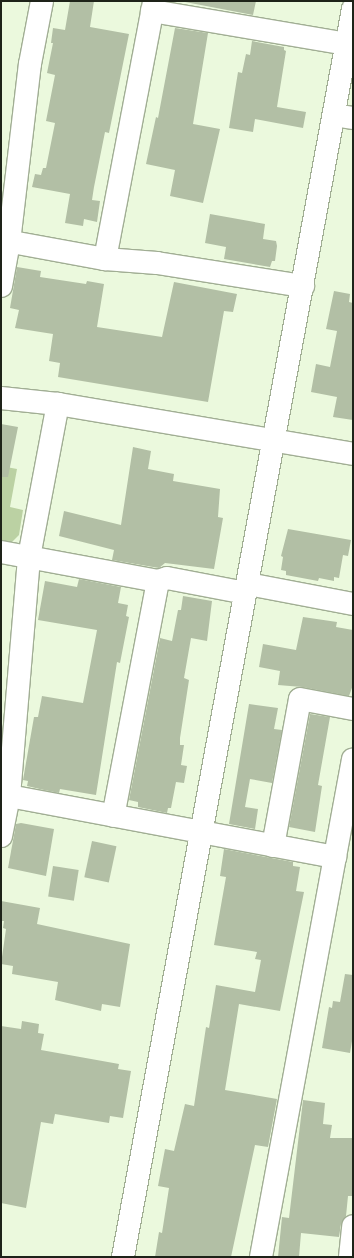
<!DOCTYPE html>
<html>
<head>
<meta charset="utf-8">
<style>
  body { margin:0 }
  #map { position:relative; width:354px; height:1258px; overflow:hidden; background:#ebf9dd; font-family:"Fira Sans Condensed",sans-serif }
  div>[style] { position:absolute }
  .green>* { inset:0; background:#bbd1a3 }
  .building>* { inset:0; background:#b2bfa5; transform-origin:0 0 }
  .roads { filter:drop-shadow(1px 0 #a1ae94) drop-shadow(-1px 0 #a1ae94) drop-shadow(0 1px #a1ae94) drop-shadow(0 -1px #a1ae94) }
  .minor>* { height:22px; margin:-11px; padding:0 11px; transform-origin:11px; border-radius:11px; background:#fff }
  .tertiary>* { height:22px; margin:-11px; padding:0 11px; transform-origin:11px; border-radius:11px; background:#fff }
  span { translate:-50% -50%; white-space:nowrap; text-align:center; line-height:1.15; -webkit-text-stroke:3px #ebf9dd; paint-order:stroke }
  .frame { position:absolute; inset:0; border:2px solid #1e2319; pointer-events:none }
</style>
</head>
<body>
<div id="map">
  <div class="green">
    <i style="clip-path:polygon(1px 466px,17px 469px,10px 507px,23px 510px,19px 535px,11px 543px,1px 541px)"></i>
  </div>
  <div class="building">
    <i style="clip-path:polygon(70px 1px,94px 1px,90px 27px,129px 34px,109px 133px,105px 132px,94px 187px,92px 200px,100px 201px,97px 222px,84px 219px,83px 226px,65px 223px,70px 194px,32px 187px,35px 174px,41px 175px,43px 168px,46px 168px,55px 123px,46px 121px,55px 75px,47px 73px,53px 43px,51px 43px,53px 28px,65px 30px)"></i>
    <i style="clip-path:polygon(180px 1px,256px 1px,253px 15px)"></i>
    <i style="clip-path:polygon(175px 28px,208px 33px,193px 124px,220px 129px,203px 203px,170px 196px,175px 170px,146px 164px,156px 117px,158px 118px)"></i>
    <i style="clip-path:polygon(252px 41px,284px 47px,284px 50px,286px 51px,277px 107px,306px 112px,303px 128px,255px 119px,253px 132px,229px 128px,238px 72px,242px 73px,246px 54px,250px 55px)"></i>
    <i style="clip-path:polygon(210px 214px,265px 224px,263px 239px,276px 241px,277px 246px,275px 261px,272px 261px,270px 267px,224px 259px,226px 247px,205px 243px)"></i>
    <i style="clip-path:polygon(17px 267px,41px 271px,40px 277px,86px 284px,87px 281px,104px 284px,97px 327px,162px 337px,174px 282px,237px 294px,233px 312px,224px 311px,208px 402px,58px 377px,60px 363px,49px 361px,53px 334px,15px 328px,19px 310px,10px 308px)"></i>
    <i style="clip-path:polygon(334px 291px,350px 294px,349px 302px,353px 303px,353px 420px,333px 417px,337px 397px,311px 392px,316px 364px,330px 367px,337px 331px,326px 329px)"></i>
    <i style="clip-path:polygon(1px 424px,18px 427px,8px 477px,1px 477px)"></i>
    <i style="clip-path:polygon(133px 447px,151px 451px,148px 469px,174px 474px,173px 481px,220px 489px,218px 517px,223px 518px,214px 569px,165px 563px,159px 568px,112px 560px,114px 550px,59px 536px,64px 511px,121px 525px)"></i>
    <i style="clip-path:polygon(288px 529px,351px 540px,348px 556px,343px 555px,339px 578px,334px 577px,334px 581px,319px 578px,318px 581px,286px 575px,286px 571px,281px 570px,283px 557px,281px 556px)"></i>
    <i style="clip-path:polygon(79px 579px,121px 587px,118px 603px,128px 605px,126px 616px,129px 617px,120px 663px,117px 662px,96px 795px,60px 789px,59px 793px,44px 790px,27px 786px,28px 781px,23px 780px,34px 717px,38px 717px,42px 696px,83px 703px,97px 630px,38px 620px,45px 581px,77px 587px)"></i>
    <i style="clip-path:polygon(183px 596px,212px 601px,207px 641px,191px 638px,184px 678px,189px 680px,180px 738px,180px 745px,184px 745px,181px 765px,187px 766px,184px 783px,176px 782px,171px 808px,168px 808px,167px 813px,138px 807px,138px 802px,129px 800px,160px 638px,172px 641px,178px 610px,181px 610px)"></i>
    <i style="clip-path:polygon(303px 617px,337px 622px,336px 627px,353px 630px,353px 685px,349px 696px,302px 687px,278px 685px,280px 671px,259px 667px,263px 644px,296px 650px)"></i>
    <i style="clip-path:polygon(249px 704px,278px 708px,274px 729px,282px 730px,272px 783px,250px 779px,245px 807px,258px 809px,255px 829px,229px 824px)"></i>
    <i style="clip-path:polygon(310px 714px,330px 717px,318px 785px,322px 786px,315px 832px,289px 827px)"></i>
    <i style="clip-path:polygon(21px 823px,54px 829px,46px 876px,8px 868px,16px 824px)"></i>
    <i style="left:92px;top:841px;width:25px;height:37px;rotate:12deg"></i>
    <i style="clip-path:polygon(224px 849px,293px 862px,293px 866px,300px 867px,296px 891px,304px 892px,280px 1011px,239px 1004px,225px 1090px,277px 1099px,268px 1147px,255px 1145px,231px 1257px,155px 1257px,159px 1232px,162px 1233px,169px 1188px,158px 1186px,165px 1149px,174px 1151px,185px 1104px,194px 1106px,206px 1027px,209px 1028px,216px 985px,255px 992px,261px 960px,255px 959px,257px 952px,214px 945px,226px 877px,220px 876px)"></i>
    <i style="left:53px;top:866px;width:26px;height:31px;rotate:9deg"></i>
    <i style="clip-path:polygon(1px 901px,40px 908px,37px 924px,130px 944px,120px 1007px,102px 1004px,101px 1011px,55px 1000px,58px 982px,12px 974px,13px 966px,1px 964px,6px 929px,3px 928px,4px 921px,1px 921px)"></i>
    <i style="clip-path:polygon(345px 974px,353px 975px,353px 1035px,350px 1053px,322px 1048px,329px 1007px,332px 1008px,333px 1001px,340px 1002px)"></i>
    <i style="clip-path:polygon(22px 1021px,39px 1024px,38px 1033px,44px 1034px,41px 1050px,119px 1064px,118px 1069px,131px 1071px,123px 1118px,110px 1116px,109px 1123px,55px 1114px,53px 1124px,41px 1122px,26px 1208px,1px 1203px,1px 1026px,21px 1029px)"></i>
    <i style="clip-path:polygon(303px 1100px,325px 1103px,323px 1124px,332px 1125px,330px 1138px,353px 1138px,353px 1196px,348px 1196px,346px 1216px,341px 1224px,339px 1237px,301px 1233px,299px 1257px,278px 1257px,282px 1217px,289px 1218px)"></i>
  </div>
  <div class="roads">
    <div class="minor">
      <i style="left:152px;top:11px;width:198px;rotate:9.6deg"></i>
      <i style="left:334px;top:115px;width:19px;rotate:9deg"></i>
      <i style="left:1px;top:240px;width:106px;rotate:10.4deg"></i>
      <i style="left:105px;top:259px;width:52px;rotate:4.4deg"></i>
      <i style="left:157px;top:263px;width:148px;rotate:9deg"></i>
      <i style="left:105px;top:259px;width:263px;rotate:-79.2deg"></i>
      <i style="left:1px;top:286px;width:45px;rotate:-79.7deg"></i>
      <i style="left:9px;top:242px;width:179px;rotate:-83.3deg"></i>
      <i style="left:30px;top:64px;width:64px;rotate:-79.2deg"></i>
      <i style="left:1px;top:552px;width:160px;rotate:10.5deg"></i>
      <i style="left:158px;top:581px;width:239px;rotate:100.8deg"></i>
      <i style="left:158px;top:581px;width:9px;rotate:-18deg"></i>
      <i style="left:167px;top:578px;width:80px;rotate:10.8deg"></i>
      <i style="left:248px;top:584px;width:107px;rotate:10.8deg"></i>
      <i style="left:9px;top:796px;width:332px;rotate:10.6deg"></i>
      <i style="left:1px;top:836px;width:41px;rotate:-78.7deg"></i>
      <i style="left:9px;top:796px;width:240px;rotate:-85.2deg"></i>
      <i style="left:29px;top:557px;width:156px;rotate:-79.3deg"></i>
      <i style="left:273px;top:846px;width:149px;rotate:-79.6deg"></i>
      <i style="left:300px;top:699px;width:54px;rotate:10.7deg"></i>
      <i style="left:261px;top:1257px;width:506px;rotate:-79.53deg"></i>
      <i style="left:350px;top:1257px;width:31px;rotate:-84deg"></i>
    </div>
    <div class="tertiary">
      <i style="left:1px;top:398px;width:57px;rotate:6deg"></i>
      <i style="left:58px;top:404px;width:299px;rotate:9.6deg"></i>
      <i style="left:123px;top:1257px;width:1269px;rotate:-79.56deg"></i>
    </div>
  </div>
  <div class="frame"></div>
</div>
</body>
</html>
